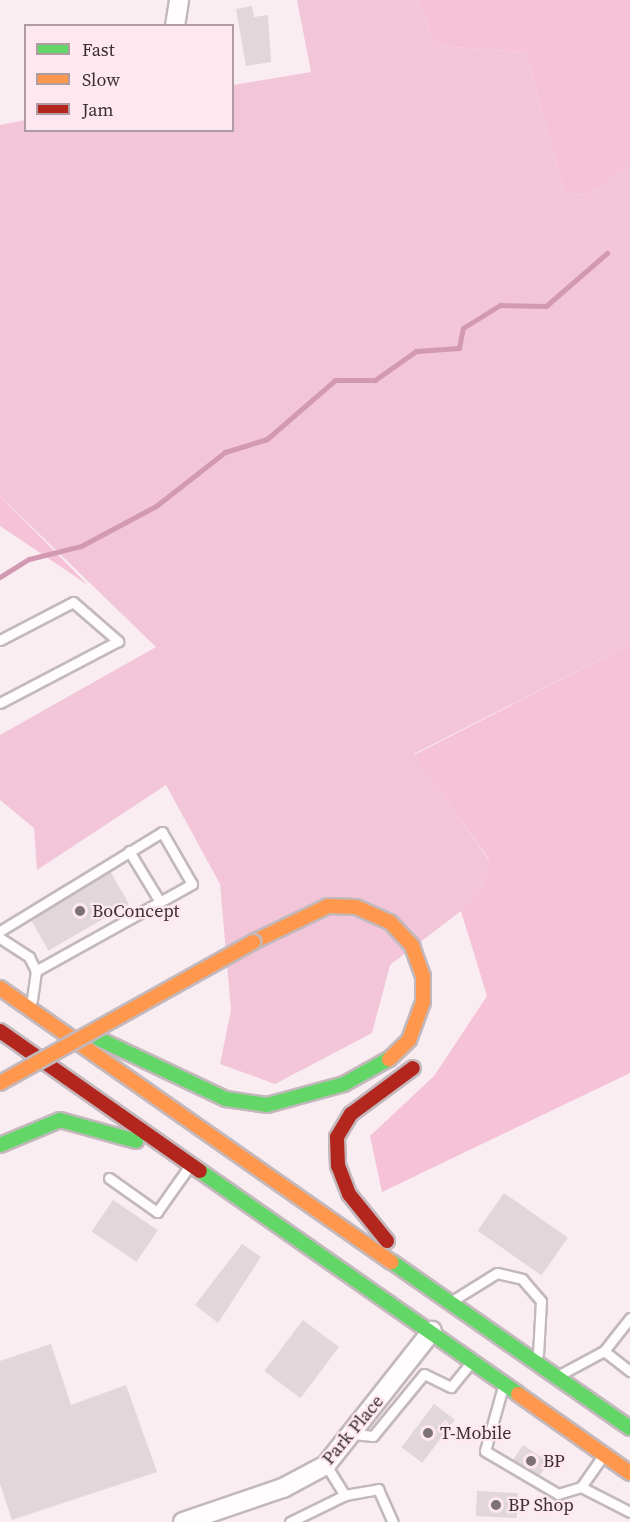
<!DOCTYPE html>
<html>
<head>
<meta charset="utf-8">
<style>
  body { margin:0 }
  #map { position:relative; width:630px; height:1522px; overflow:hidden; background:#f9edf1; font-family:"Source Serif 4",serif }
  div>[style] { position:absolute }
  .green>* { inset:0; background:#f2c6d8 }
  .forest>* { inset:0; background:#f5c2d7 }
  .stream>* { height:5px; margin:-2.5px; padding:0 2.5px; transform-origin:2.5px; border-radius:2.5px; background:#d399b2 }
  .building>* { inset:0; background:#e1d6da; transform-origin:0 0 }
  .roads { filter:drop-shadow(2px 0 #c3b8bc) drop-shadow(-2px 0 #c3b8bc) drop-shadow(0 2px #c3b8bc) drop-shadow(0 -2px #c3b8bc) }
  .lane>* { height:9px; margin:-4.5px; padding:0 4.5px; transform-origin:4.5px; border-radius:4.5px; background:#fefcfd }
  .street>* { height:18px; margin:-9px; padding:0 9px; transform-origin:9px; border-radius:9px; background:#fefcfd }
  .fast>* { height:14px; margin:-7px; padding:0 7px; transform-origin:7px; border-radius:7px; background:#63d668 }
  .slow>* { height:14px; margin:-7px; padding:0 7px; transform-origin:7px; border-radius:7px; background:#ff974d }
  .jam>* { height:14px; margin:-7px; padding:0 7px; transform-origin:7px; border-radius:7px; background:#b3261e }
  .bridges { filter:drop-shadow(2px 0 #c3b8bc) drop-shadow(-2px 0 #c3b8bc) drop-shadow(0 2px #c3b8bc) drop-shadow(0 -2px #c3b8bc) }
  .slow-bridge>* { height:14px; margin:-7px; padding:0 7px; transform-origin:7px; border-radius:7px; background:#ff974d }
  .dots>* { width:16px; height:16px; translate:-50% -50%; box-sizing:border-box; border:3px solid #ffe7f0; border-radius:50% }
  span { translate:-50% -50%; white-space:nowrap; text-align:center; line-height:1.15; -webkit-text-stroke:4.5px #ffe7f0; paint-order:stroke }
  .poi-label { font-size:18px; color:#392e32 }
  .left { translate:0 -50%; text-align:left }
  .street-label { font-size:18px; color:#392e32 }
  .legend { position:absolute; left:24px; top:24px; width:210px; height:108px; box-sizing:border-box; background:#ffe7f0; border:2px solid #b09da4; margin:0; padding:8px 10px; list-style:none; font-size:18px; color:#392e32 }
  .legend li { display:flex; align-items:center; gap:12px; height:30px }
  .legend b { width:30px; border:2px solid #b09da4 }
</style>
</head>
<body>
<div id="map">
  <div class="green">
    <i style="clip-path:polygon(297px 0,418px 0,435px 46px,526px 52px,564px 193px,589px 195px,630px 165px,630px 644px,414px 754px,489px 860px,484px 884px,461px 911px,390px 965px,372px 1033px,275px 1084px,220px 1064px,231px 1010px,220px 884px,166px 785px,37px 870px,34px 828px,0 800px,0 735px,156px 647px,0 496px,0 125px,25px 120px,26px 130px,232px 130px,233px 85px,311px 72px)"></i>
  </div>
  <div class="forest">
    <i style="clip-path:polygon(418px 0,630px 0,630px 165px,589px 195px,564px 193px,526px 52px,435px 46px)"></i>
    <i style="clip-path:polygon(0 496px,88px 585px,0 526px)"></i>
    <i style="clip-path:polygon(630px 644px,630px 1073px,382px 1192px,370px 1136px,434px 1076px,487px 996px,461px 911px,484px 884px,489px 859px,414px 755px)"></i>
  </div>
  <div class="stream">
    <i style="left:0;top:577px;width:34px;rotate:-32deg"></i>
    <i style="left:29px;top:559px;width:54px;rotate:-14deg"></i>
    <i style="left:81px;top:546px;width:85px;rotate:-28.1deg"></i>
    <i style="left:156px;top:506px;width:88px;rotate:-38deg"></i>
    <i style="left:225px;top:452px;width:44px;rotate:-17.2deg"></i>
    <i style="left:267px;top:439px;width:90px;rotate:-40.9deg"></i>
    <i style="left:335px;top:380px;width:40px"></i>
    <i style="left:375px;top:380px;width:50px;rotate:-35.3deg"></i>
    <i style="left:416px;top:351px;width:43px;rotate:-4deg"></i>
    <i style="left:459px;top:348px;width:20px;rotate:-79deg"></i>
    <i style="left:463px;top:328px;width:44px;rotate:-31.9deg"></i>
    <i style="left:500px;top:305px;width:46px;rotate:1.2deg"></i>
    <i style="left:546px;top:306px;width:81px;rotate:-41deg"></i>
  </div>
  <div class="building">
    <i style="clip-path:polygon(252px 6px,254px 17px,268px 15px,271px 62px,246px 66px,236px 9px)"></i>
    <i style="left:110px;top:871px;width:38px;height:93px;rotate:60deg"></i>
    <i style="left:504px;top:1193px;width:78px;height:46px;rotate:35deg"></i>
    <i style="left:113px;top:1200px;width:54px;height:38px;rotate:34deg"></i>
    <i style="clip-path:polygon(242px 1244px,261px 1257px,218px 1323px,195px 1305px)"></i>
    <i style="left:303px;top:1320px;width:45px;height:64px;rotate:37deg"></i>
    <i style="clip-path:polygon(51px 1344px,71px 1405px,126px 1385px,157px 1472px,12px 1520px,0 1484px,0 1361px)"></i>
    <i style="left:434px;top:1404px;width:26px;height:54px;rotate:37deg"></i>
    <i style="clip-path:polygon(523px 1445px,549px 1462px,540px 1475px,513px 1460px)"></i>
    <i style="left:477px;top:1491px;width:41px;height:25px;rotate:3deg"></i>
  </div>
  <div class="roads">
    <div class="lane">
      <i style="left:0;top:640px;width:82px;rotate:-27.5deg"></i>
      <i style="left:73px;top:602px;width:60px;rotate:40.9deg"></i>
      <i style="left:118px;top:641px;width:133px;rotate:152.3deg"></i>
      <i style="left:129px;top:851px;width:60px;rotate:58.7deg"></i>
      <i style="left:0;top:931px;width:190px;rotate:-31.4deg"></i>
      <i style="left:162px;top:832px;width:60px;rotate:60deg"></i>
      <i style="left:192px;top:884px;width:179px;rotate:150.9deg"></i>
      <i style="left:0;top:938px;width:35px;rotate:33deg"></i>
      <i style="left:29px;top:957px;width:16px;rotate:63deg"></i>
      <i style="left:36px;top:971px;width:30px;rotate:98deg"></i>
      <i style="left:109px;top:1178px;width:59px;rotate:35.3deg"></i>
      <i style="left:157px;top:1212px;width:54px;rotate:-54.8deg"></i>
      <i style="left:455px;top:1299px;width:49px;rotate:-31.8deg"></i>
      <i style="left:497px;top:1273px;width:26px;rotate:13deg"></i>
      <i style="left:522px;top:1279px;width:29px;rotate:49deg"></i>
      <i style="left:541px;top:1301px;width:53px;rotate:93.2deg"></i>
      <i style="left:604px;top:1351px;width:42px;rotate:-51.8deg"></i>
      <i style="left:563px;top:1373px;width:47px;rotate:-28.2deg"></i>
      <i style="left:604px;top:1351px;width:33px;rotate:38deg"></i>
      <i style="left:502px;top:1390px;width:63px;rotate:105.6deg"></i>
      <i style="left:485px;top:1451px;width:85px;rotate:30.5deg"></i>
      <i style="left:558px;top:1494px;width:24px;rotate:-17deg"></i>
      <i style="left:581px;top:1487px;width:35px;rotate:-55deg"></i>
      <i style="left:353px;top:1434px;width:20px;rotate:6deg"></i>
      <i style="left:373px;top:1436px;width:80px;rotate:-50.6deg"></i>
      <i style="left:424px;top:1374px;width:30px;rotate:26deg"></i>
      <i style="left:451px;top:1387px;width:26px;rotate:-51deg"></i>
      <i style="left:326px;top:1465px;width:36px;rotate:58deg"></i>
      <i style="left:345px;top:1495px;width:34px;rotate:-10deg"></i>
      <i style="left:378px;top:1489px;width:36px;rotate:66deg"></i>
      <i style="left:581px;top:1487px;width:55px;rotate:27deg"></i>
      <i style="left:290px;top:1522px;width:61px;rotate:-26.1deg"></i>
    </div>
    <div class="street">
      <i style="left:175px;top:26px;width:26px;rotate:-81deg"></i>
      <i style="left:183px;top:1522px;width:106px;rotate:-18.8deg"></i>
      <i style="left:283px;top:1488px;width:49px;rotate:-28.1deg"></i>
      <i style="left:326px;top:1465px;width:171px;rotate:-51.7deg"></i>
    </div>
    <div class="fast">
      <i style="left:99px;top:1039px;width:140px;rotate:25.3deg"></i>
      <i style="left:226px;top:1099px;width:41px;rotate:8.3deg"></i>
      <i style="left:267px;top:1105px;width:80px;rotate:-15.3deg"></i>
      <i style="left:344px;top:1084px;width:51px;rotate:-29.1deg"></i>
      <i style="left:0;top:1145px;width:65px;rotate:-22.6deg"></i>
      <i style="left:60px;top:1120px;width:79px;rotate:15.4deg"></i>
      <i style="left:200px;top:1171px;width:388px;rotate:35deg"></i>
      <i style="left:392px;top:1262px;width:290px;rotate:34.9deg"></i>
    </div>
    <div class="slow">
      <i style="left:253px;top:942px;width:83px;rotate:-25.6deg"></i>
      <i style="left:328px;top:906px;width:28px;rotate:2deg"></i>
      <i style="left:356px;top:907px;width:37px;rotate:24deg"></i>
      <i style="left:390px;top:922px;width:33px;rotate:47deg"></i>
      <i style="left:412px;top:946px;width:32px;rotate:70deg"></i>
      <i style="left:423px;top:976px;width:26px;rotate:90deg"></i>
      <i style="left:423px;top:1002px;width:40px;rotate:110.2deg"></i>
      <i style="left:409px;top:1040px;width:28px;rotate:136deg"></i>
      <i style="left:0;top:988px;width:478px;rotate:35deg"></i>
      <i style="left:518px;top:1394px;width:137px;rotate:35.2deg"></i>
    </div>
    <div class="jam">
      <i style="left:0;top:1031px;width:244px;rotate:35deg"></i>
      <i style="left:387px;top:1241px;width:60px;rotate:-129deg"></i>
      <i style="left:349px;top:1194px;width:30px;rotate:-111deg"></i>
      <i style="left:338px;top:1166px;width:29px;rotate:-92deg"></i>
      <i style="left:337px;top:1137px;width:27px;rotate:-59deg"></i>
      <i style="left:351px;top:1114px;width:77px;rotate:-36.6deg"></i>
    </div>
  </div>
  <div class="bridges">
    <div class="slow-bridge">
      <i style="left:0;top:1083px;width:290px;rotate:-29.1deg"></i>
    </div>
  </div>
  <div class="dots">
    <i style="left:80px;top:911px;background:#7c7175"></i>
    <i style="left:428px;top:1433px;background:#7c7175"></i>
    <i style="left:531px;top:1461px;background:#7c7175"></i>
    <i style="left:496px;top:1505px;background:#7c7175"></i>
  </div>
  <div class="poi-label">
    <span class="left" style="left:92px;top:911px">BoConcept</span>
    <span class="left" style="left:440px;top:1433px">T-Mobile</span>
    <span class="left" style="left:543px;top:1461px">BP</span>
    <span class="left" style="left:508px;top:1505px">BP Shop</span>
  </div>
  <div class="street-label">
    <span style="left:353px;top:1430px;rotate:-50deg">Park Place</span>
  </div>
  <ul class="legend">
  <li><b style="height:8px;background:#63d668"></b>Fast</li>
  <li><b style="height:8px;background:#ff974d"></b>Slow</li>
  <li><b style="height:8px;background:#b3261e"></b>Jam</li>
  </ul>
</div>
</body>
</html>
